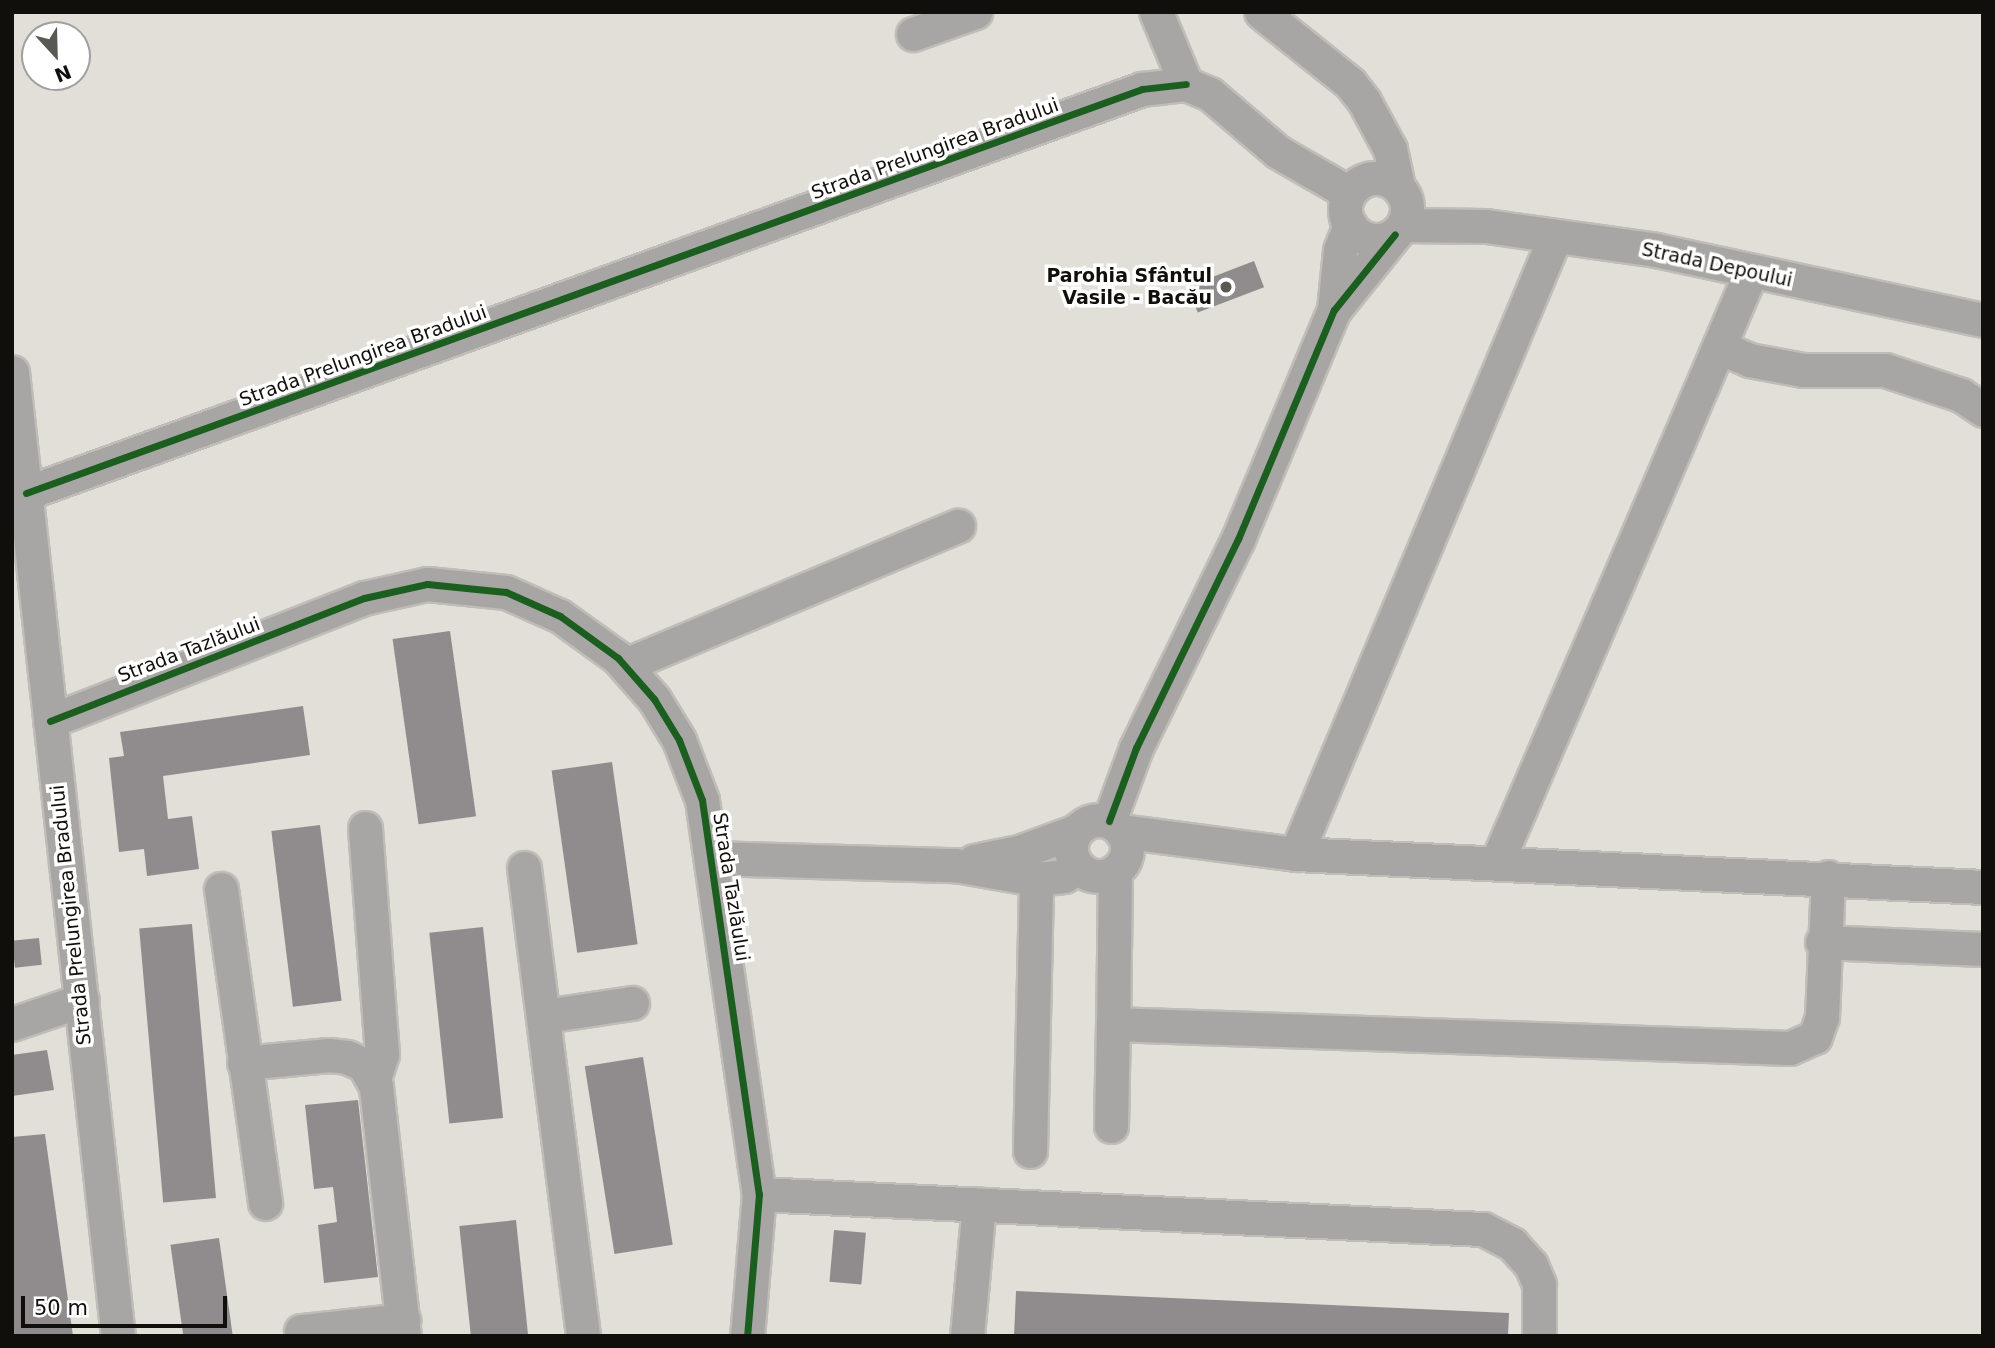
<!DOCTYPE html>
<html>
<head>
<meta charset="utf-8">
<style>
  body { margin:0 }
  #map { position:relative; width:1995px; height:1348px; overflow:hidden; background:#e2dfd8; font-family:"DejaVu Sans",sans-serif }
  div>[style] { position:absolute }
  .building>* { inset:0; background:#908c8e; transform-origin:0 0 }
  .roads { filter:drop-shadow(2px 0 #c0bdb8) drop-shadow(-2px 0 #c0bdb8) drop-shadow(0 2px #c0bdb8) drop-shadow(0 -2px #c0bdb8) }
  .minor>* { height:33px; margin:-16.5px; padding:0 16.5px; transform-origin:16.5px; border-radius:16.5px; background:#a7a6a4 }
  .minor>.ring { margin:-16.5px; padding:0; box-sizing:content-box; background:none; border:33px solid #a7a6a4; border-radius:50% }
  .cycleway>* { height:7px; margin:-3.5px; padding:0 3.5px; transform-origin:3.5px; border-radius:3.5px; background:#1b5e20 }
  .dots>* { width:19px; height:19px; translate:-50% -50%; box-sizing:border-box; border:4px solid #fff; border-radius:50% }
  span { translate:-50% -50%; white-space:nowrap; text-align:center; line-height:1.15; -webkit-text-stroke:7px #fff; paint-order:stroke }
  .street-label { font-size:19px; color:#110f0b }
  .poi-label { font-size:19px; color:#110f0b; font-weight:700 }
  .right { translate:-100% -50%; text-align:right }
  .frame { position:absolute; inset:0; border:14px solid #110f0b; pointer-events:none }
  .north { position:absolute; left:21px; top:21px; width:70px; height:70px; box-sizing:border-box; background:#fff; border:2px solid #a09f9d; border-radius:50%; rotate:158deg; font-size:19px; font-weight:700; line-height:28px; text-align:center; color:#110f0b }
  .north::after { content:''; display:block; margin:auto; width:24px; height:32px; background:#5a5853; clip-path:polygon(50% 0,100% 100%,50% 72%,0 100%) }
  .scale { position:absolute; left:21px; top:1296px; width:206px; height:32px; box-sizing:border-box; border:4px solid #110f0b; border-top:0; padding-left:9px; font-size:21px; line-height:24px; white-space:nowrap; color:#110f0b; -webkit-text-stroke:5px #fff; paint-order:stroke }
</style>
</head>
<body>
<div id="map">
  <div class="building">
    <i style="left:1254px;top:261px;width:28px;height:71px;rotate:69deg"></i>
    <i style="left:450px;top:631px;width:187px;height:58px;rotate:82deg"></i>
    <i style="clip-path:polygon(303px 706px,310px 755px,163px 776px,168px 819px,192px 816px,199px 869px,147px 876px,144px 849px,119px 852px,109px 758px,124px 756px,120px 732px)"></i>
    <i style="left:612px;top:762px;width:184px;height:61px;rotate:82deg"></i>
    <i style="left:320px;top:825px;width:177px;height:49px;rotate:83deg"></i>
    <i style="left:192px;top:924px;width:275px;height:53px;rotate:85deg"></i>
    <i style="left:483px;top:927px;width:192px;height:54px;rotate:84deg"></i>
    <i style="left:39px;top:938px;width:27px;height:27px;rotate:84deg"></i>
    <i style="clip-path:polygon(47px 1050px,54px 1090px,12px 1096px,12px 1055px)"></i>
    <i style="left:643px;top:1057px;width:190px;height:59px;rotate:81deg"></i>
    <i style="clip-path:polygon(358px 1100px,378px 1277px,324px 1283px,318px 1225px,337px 1222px,333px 1187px,314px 1189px,305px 1105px)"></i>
    <i style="clip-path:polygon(45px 1134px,73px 1336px,12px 1336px,12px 1137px)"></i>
    <i style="left:516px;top:1220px;width:117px;height:57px;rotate:84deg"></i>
    <i style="left:834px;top:1230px;width:32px;height:52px;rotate:5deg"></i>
    <i style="left:219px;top:1238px;width:99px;height:49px;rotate:82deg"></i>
    <i style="clip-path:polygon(1016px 1291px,1509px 1313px,1508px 1336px,1014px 1336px)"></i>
  </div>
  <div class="roads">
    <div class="minor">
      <i style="left:1156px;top:12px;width:78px;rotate:67.4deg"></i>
      <i style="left:1261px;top:12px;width:114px;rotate:38.6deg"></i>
      <i style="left:1350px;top:83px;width:23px;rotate:52deg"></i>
      <i style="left:1364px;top:101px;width:55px;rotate:61.6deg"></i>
      <i style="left:1390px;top:149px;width:39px;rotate:78deg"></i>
      <i style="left:913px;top:34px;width:66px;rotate:-19.5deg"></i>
      <i style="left:1186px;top:84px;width:26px;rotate:23deg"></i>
      <i style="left:1210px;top:94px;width:89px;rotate:40.5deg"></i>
      <i style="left:1278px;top:152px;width:82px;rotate:30deg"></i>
      <i class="ring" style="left:1345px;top:178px;width:29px;height:29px"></i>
      <i style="left:1403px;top:225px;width:83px;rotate:0.7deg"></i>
      <i style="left:1486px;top:226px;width:172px;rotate:8deg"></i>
      <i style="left:1656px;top:250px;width:334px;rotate:12.1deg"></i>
      <i style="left:1334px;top:310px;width:60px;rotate:-84.3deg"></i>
      <i style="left:1340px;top:250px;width:27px;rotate:-68deg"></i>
      <i style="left:1719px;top:347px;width:33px;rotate:23deg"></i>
      <i style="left:1749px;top:360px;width:55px;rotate:10.5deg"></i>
      <i style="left:1803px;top:370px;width:82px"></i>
      <i style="left:1885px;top:370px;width:80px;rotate:18.2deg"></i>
      <i style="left:1961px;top:395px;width:27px;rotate:34deg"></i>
      <i style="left:12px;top:372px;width:970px;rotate:83.73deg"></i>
      <i style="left:26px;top:493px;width:1187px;rotate:-19.9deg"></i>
      <i style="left:1142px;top:89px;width:44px;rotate:-6.5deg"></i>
      <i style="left:625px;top:665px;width:361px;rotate:-22.7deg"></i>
      <i style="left:50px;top:721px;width:337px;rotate:-21.4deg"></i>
      <i style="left:364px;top:598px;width:65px;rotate:-12.5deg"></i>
      <i style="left:427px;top:584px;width:79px;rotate:5.8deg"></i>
      <i style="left:506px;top:592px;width:59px;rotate:24deg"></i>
      <i style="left:560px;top:616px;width:72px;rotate:35.9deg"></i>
      <i style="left:618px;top:658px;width:55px;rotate:48.7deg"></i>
      <i style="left:654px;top:699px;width:48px;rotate:58.6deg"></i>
      <i style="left:679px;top:740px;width:64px;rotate:69deg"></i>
      <i style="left:702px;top:800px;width:398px;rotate:81.8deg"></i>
      <i style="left:759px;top:1194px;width:143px;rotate:94.8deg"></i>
      <i class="ring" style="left:1071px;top:820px;width:23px;height:23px"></i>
      <i style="left:1109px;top:821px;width:78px;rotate:-69.7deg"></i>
      <i style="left:1136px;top:748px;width:233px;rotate:-64deg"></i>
      <i style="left:1238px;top:539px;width:248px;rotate:-67.3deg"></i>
      <i style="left:1334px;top:310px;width:97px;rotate:-51.2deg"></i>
      <i style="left:365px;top:828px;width:227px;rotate:85.7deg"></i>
      <i style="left:382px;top:1054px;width:28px;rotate:108deg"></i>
      <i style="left:1121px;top:831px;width:177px;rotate:7.5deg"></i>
      <i style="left:1296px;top:854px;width:688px;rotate:2.75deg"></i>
      <i style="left:1296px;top:854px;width:669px;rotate:-67.23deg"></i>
      <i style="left:712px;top:858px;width:243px;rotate:1.7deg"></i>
      <i style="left:955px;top:865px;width:82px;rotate:9.8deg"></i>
      <i style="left:1036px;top:879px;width:28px;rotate:-6deg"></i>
      <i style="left:1064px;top:876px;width:17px;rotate:-33deg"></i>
      <i style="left:974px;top:861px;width:46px;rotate:-11.3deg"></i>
      <i style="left:1019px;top:852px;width:61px;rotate:-20.2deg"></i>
      <i style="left:1497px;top:862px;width:642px;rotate:-66.71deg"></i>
      <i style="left:524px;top:868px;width:472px;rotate:82.8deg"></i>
      <i style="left:1115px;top:871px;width:153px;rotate:90.7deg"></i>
      <i style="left:1113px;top:1024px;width:677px;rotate:2.03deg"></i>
      <i style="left:1790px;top:1048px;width:27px;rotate:-24deg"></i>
      <i style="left:1815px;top:1037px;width:21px;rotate:-71deg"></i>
      <i style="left:1822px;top:1017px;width:140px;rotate:-87.5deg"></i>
      <i style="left:221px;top:889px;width:317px;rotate:82deg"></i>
      <i style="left:1822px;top:942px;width:161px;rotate:2.5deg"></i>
      <i style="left:545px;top:1016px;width:88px;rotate:-8.5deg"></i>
      <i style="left:12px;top:1024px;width:74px;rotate:-18.9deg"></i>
      <i style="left:244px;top:1063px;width:85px;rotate:-5.4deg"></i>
      <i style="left:329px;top:1055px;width:18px;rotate:6deg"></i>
      <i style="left:347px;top:1057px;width:19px;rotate:25deg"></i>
      <i style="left:364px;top:1065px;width:25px;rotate:61deg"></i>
      <i style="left:376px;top:1087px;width:251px;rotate:83.6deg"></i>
      <i style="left:1111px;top:1126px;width:102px;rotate:-88.9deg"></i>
      <i style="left:1030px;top:1151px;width:272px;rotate:-88.7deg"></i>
      <i style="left:759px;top:1194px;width:725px;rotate:2.77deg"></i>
      <i style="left:1483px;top:1229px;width:33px;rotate:27deg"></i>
      <i style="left:1512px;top:1244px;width:28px;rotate:48deg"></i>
      <i style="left:1531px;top:1265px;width:21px;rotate:67deg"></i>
      <i style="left:1539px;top:1284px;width:52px;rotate:90deg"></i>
      <i style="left:301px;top:1331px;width:103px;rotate:-6.2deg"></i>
      <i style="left:967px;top:1336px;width:132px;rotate:-84.8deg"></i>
    </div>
  </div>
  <div class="cycleway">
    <i style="left:26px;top:493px;width:1187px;rotate:-19.9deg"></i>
    <i style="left:1142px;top:89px;width:44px;rotate:-6.5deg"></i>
    <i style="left:50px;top:721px;width:337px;rotate:-21.4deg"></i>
    <i style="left:364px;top:598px;width:65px;rotate:-12.5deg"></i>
    <i style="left:427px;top:584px;width:79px;rotate:5.8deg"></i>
    <i style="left:506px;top:592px;width:59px;rotate:24deg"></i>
    <i style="left:560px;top:616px;width:72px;rotate:35.9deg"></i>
    <i style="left:618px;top:658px;width:55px;rotate:48.7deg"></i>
    <i style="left:654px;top:699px;width:48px;rotate:58.6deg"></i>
    <i style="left:679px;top:740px;width:64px;rotate:69deg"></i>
    <i style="left:702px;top:800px;width:398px;rotate:81.8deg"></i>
    <i style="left:759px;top:1194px;width:143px;rotate:94.8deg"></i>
    <i style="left:1109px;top:821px;width:78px;rotate:-69.7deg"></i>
    <i style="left:1136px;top:748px;width:233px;rotate:-64deg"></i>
    <i style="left:1238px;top:539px;width:248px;rotate:-67.3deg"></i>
    <i style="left:1334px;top:310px;width:97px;rotate:-51.2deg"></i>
  </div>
  <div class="dots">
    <i style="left:1226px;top:287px;background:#5a5853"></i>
  </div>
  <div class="street-label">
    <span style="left:935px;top:149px;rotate:-20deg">Strada Prelungirea Bradului</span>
    <span style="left:1717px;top:265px;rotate:12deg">Strada Depoului</span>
    <span style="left:363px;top:356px;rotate:-20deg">Strada Prelungirea Bradului</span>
    <span style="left:189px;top:650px;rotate:-21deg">Strada Tazlăului</span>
    <span style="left:731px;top:887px;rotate:81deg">Strada Tazlăului</span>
    <span style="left:71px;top:915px;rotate:-96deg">Strada Prelungirea Bradului</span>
  </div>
  <div class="poi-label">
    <span class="right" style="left:1212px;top:287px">Parohia Sfântul<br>Vasile - Bacău</span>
  </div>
  <div class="frame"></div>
  <div class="north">N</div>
  <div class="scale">50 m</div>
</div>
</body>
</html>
